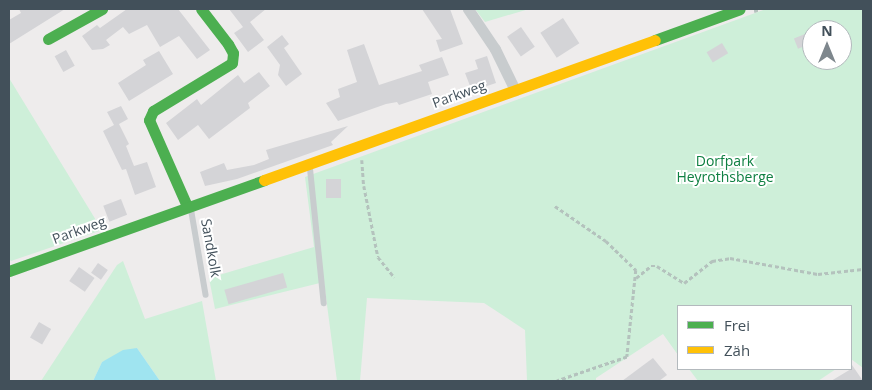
<!DOCTYPE html>
<html>
<head>
<meta charset="utf-8">
<style>
	body { margin:0 }
	#map { position:relative; width:872px; height:390px; overflow:hidden; background:#eeecec; font-family:"Open Sans",sans-serif }
	div>[style] { position:absolute }
	.green>* { inset:0; background:#ceefd9 }
	.water>* { inset:0; background:#9fe4f0 }
	.building>* { inset:0; background:#d4d4d7; transform-origin:0 0 }
	.path>* { height:2.5px; margin-top:-1.25px; transform-origin:0; background:repeating-linear-gradient(90deg,#b4c2bd 0 4px,transparent 0 6.5px) }
	.lane>* { height:5.5px; margin:-2.75px; padding:0 2.75px; transform-origin:2.75px; border-radius:2.75px; background:#c8ccce }
	.street>* { height:11px; margin:-5.5px; padding:0 5.5px; transform-origin:5.5px; border-radius:5.5px; background:#c8ccce }
	.fast>* { height:11px; margin:-5.5px; padding:0 5.5px; transform-origin:5.5px; border-radius:5.5px; background:#4caf50 }
	.slow>* { height:11px; margin:-5.5px; padding:0 5.5px; transform-origin:5.5px; border-radius:5.5px; background:#ffc107 }
	span { translate:-50% -50%; white-space:nowrap; text-align:center; line-height:1.15; -webkit-text-stroke:4px #fff; paint-order:stroke }
	.street-label { font-size:14px; color:#42505a }
	.park-label { font-size:14px; color:#0f8042 }
	.frame { position:absolute; inset:0; border:10px solid #42505a; pointer-events:none }
	.legend { position:absolute; left:677px; top:305px; width:175px; height:65px; box-sizing:border-box; background:#fff; border:1px solid #b3b9bd; margin:0; padding:6px 9px; list-style:none; font-size:15px; color:#42505a }
	.legend li { display:flex; align-items:center; gap:10px; height:25px }
	.legend b { width:25px; border:1px solid #b3b9bd }
	.north { position:absolute; left:802px; top:20px; width:50px; height:50px; box-sizing:border-box; background:#fff; border:1px solid #b3b9bd; border-radius:50%; rotate:0deg; font-size:14px; font-weight:700; line-height:20px; text-align:center; color:#42505a }
	.north::after { content:''; display:block; margin:auto; width:18px; height:22px; background:#7e878d; clip-path:polygon(50% 0,100% 100%,50% 72%,0 100%) }
</style>
</head>
<body>
<div id="map">
	<div class="green">
		<div style="clip-path:polygon(475px 9px,529px 9px,485px 22px)"></div>
		<div style="clip-path:polygon(evenodd,766px 9px,863px 9px,863px 368px,851px 359px,851px 306px,678px 306px,678px 355px,663px 334px,596px 378px,596px 381px,527px 381px,525px 330px,484px 303px,367px 298px,360px 381px,337px 381px,324px 282px,215px 309px,209px 278px,314px 247px,305px 177px,766px 9px,812px 30px,842px 30px,842px 60px,812px 60px,812px 30px)"></div>
		<div style="clip-path:polygon(9px 78px,102px 230px,11px 261px,9px 259px)"></div>
		<div style="clip-path:polygon(123px 261px,145px 319px,202px 301px,216px 381px,160px 381px,137px 348px,102px 362px,93px 381px,41px 381px,117px 265px)"></div>
		<div style="clip-path:polygon(689px 369px,836px 369px,818px 381px,698px 381px)"></div>
	</div>
	<div class="water">
		<div style="clip-path:polygon(137px 348px,160px 381px,93px 381px,102px 362px,123px 350px)"></div>
	</div>
	<div class="building">
		<div style="clip-path:polygon(19px 9px,65px 9px,9px 44px,9px 20px,21px 13px)"></div>
		<div style="clip-path:polygon(127px 9px,178px 9px,210px 50px,197px 59px,179px 36px,160px 47px,147px 25px,129px 34px,123px 27px,106px 40px,110px 45px,103px 49px,92px 50px,82px 36px,97px 25px,100px 28px)"></div>
		<div style="clip-path:polygon(229px 9px,266px 9px,250px 22px,264px 40px,248px 52px,234px 33px,243px 27px)"></div>
		<div style="clip-path:polygon(422px 9px,450px 9px,463px 44px,440px 52px,436px 40px,442px 39px)"></div>
		<div style="left:563px;top:18px;width:30px;height:27px;rotate:57deg"></div>
		<div style="left:521px;top:27px;width:24px;height:17px;rotate:55deg"></div>
		<div style="left:805px;top:34px;width:11px;height:12px;rotate:68deg"></div>
		<div style="clip-path:polygon(282px 35px,289px 44px,284px 48px,302px 74px,286px 86px,278px 75px,280px 65px,267px 47px)"></div>
		<div style="left:722px;top:43px;width:12px;height:18px;rotate:59deg"></div>
		<div style="clip-path:polygon(364px 44px,379px 85px,422px 71px,419px 65px,442px 57px,449px 75px,428px 82px,432px 94px,399px 105px,397px 102px,386px 104px,338px 121px,326px 103px,340px 97px,338px 89px,357px 82px,347px 50px)"></div>
		<div style="left:66px;top:50px;width:18px;height:13px;rotate:61deg"></div>
		<div style="clip-path:polygon(159px 51px,173px 74px,129px 101px,118px 83px,146px 65px,143px 60px)"></div>
		<div style="clip-path:polygon(487px 56px,496px 83px,472px 91px,465px 73px,478px 69px,475px 60px)"></div>
		<div style="clip-path:polygon(259px 72px,270px 86px,248px 103px,250px 108px,209px 139px,198px 125px,178px 140px,166px 123px,197px 99px,201px 105px,238px 75px,244px 83px)"></div>
		<div style="clip-path:polygon(121px 106px,128px 119px,119px 124px,129px 144px,126px 146px,134px 166px,147px 162px,156px 187px,135px 195px,126px 169px,122px 170px,103px 131px,114px 125px,107px 112px)"></div>
		<div style="clip-path:polygon(348px 126px,331px 142px,333px 145px,237px 179px,205px 186px,200px 172px,224px 163px,227px 170px,254px 165px,269px 159px,266px 150px)"></div>
		<div style="left:326px;top:179px;width:15px;height:19px"></div>
		<div style="left:121px;top:199px;width:17px;height:19px;rotate:69deg"></div>
		<div style="left:98px;top:263px;width:12px;height:12px;rotate:35deg"></div>
		<div style="left:79px;top:267px;width:19px;height:17px;rotate:35deg"></div>
		<div style="left:283px;top:273px;width:15px;height:61px;rotate:74deg"></div>
		<div style="left:39px;top:322px;width:14px;height:18px;rotate:30deg"></div>
		<div style="clip-path:polygon(653px 358px,667px 375px,659px 381px,622px 381px)"></div>
		<div style="clip-path:polygon(852px 365px,863px 381px,831px 381px,851px 369px)"></div>
	</div>
	<div class="path">
		<div style="left:754px;top:11px;width:6px;rotate:-18deg"></div>
		<div style="left:362px;top:160px;width:26px;rotate:86deg"></div>
		<div style="left:364px;top:186px;width:72px;rotate:78.8deg"></div>
		<div style="left:378px;top:257px;width:26px;rotate:51deg"></div>
		<div style="left:555px;top:206px;width:62px;rotate:34.5deg"></div>
		<div style="left:606px;top:241px;width:42px;rotate:44deg"></div>
		<div style="left:636px;top:270px;width:87px;rotate:95.9deg"></div>
		<div style="left:627px;top:357px;width:74px;rotate:161.1deg"></div>
		<div style="left:636px;top:278px;width:19px;rotate:-39deg"></div>
		<div style="left:651px;top:266px;width:6px"></div>
		<div style="left:657px;top:266px;width:32px;rotate:32deg"></div>
		<div style="left:684px;top:283px;width:36px;rotate:-38deg"></div>
		<div style="left:712px;top:261px;width:18px;rotate:-9deg"></div>
		<div style="left:730px;top:258px;width:89px;rotate:10.3deg"></div>
		<div style="left:818px;top:274px;width:45px;rotate:-6.3deg"></div>
	</div>
	<div class="lane">
		<div style="left:310px;top:164px;width:140px;rotate:84.2deg"></div>
		<div style="left:191px;top:207px;width:89px;rotate:80.3deg"></div>
	</div>
	<div class="street">
		<div style="left:468px;top:9px;width:48px;rotate:56deg"></div>
		<div style="left:495px;top:49px;width:46px;rotate:64deg"></div>
	</div>
	<div class="fast">
		<div style="left:48px;top:39px;width:62px;rotate:-29.1deg"></div>
		<div style="left:655px;top:40px;width:90px;rotate:-20deg"></div>
		<div style="left:187px;top:206px;width:94px;rotate:-113.8deg"></div>
		<div style="left:149px;top:120px;width:10px;rotate:-66deg"></div>
		<div style="left:153px;top:111px;width:92px;rotate:-31.3deg"></div>
		<div style="left:232px;top:63px;width:10px;rotate:-84deg"></div>
		<div style="left:233px;top:53px;width:10px;rotate:-119deg"></div>
		<div style="left:228px;top:44px;width:44px;rotate:-127.6deg"></div>
		<div style="left:9px;top:271px;width:271px;rotate:-19.6deg"></div>
	</div>
	<div class="slow">
		<div style="left:264px;top:180px;width:415px;rotate:-19.7deg"></div>
	</div>
	<div class="street-label">
		<span style="left:459px;top:94px;rotate:-20deg">Parkweg</span>
		<span style="left:79px;top:230px;rotate:-20deg">Parkweg</span>
		<span style="left:211px;top:248px;rotate:80deg">Sandkolk</span>
	</div>
	<div class="park-label">
		<span style="left:725px;top:169px">Dorfpark<br>Heyrothsberge</span>
	</div>
	<div class="frame"></div>
	<ul class="legend">
	<li><b style="height:6px;background:#4caf50"></b>Frei</li>
	<li><b style="height:6px;background:#ffc107"></b>Zäh</li>
	</ul>
	<div class="north">N</div>
</div>
</body>
</html>
